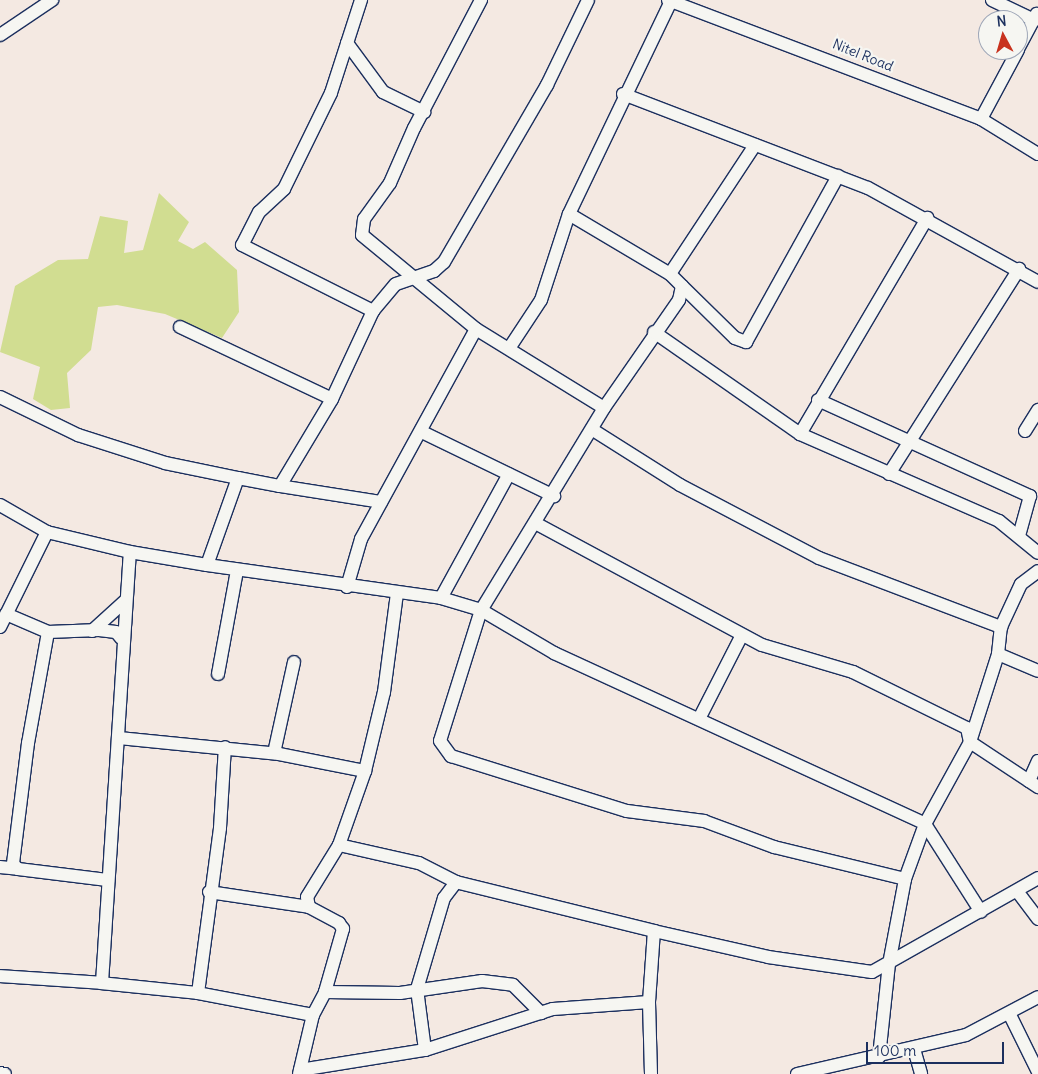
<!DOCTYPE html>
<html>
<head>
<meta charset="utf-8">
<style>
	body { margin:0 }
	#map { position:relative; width:1038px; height:1074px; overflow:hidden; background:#f4e9e2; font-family:Delius,sans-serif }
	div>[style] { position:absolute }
	.green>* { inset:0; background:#d1dd91 }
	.roads { filter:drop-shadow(1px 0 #1b2f5e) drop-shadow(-1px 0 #1b2f5e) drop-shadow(0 1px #1b2f5e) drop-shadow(0 -1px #1b2f5e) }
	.minor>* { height:12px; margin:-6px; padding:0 6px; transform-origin:6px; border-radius:6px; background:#f6f6f2 }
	span { translate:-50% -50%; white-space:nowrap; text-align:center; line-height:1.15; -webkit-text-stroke:4.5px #f6f6f2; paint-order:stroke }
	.street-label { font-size:14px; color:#1b2f5e }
	.north { position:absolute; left:978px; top:10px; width:50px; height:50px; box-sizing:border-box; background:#f6f6f2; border:1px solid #9ea6b7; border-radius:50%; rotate:354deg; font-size:14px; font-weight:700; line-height:20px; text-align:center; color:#1b2f5e }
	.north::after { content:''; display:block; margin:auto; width:18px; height:22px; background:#c8321e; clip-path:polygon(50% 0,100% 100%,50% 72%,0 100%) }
	.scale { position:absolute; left:866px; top:1042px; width:138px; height:22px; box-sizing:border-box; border:2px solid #1b2f5e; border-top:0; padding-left:6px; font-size:15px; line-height:18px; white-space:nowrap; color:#1b2f5e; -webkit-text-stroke:4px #f6f6f2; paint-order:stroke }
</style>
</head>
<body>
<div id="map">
	<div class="green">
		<div style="clip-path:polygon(159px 193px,189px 222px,178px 241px,193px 249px,205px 242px,237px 270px,239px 312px,222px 338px,165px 314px,117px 305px,98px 307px,91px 350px,67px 373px,70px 408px,51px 410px,33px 399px,40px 367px,0 352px,15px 286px,58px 260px,88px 259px,100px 216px,128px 221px,124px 253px,143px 250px)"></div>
	</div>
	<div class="roads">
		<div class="minor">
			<div style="left:361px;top:0;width:98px;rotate:107.9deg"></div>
			<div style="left:331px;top:93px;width:107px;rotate:116.1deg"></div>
			<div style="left:284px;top:189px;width:34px;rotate:137deg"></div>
			<div style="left:259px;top:212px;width:37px;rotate:117deg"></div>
			<div style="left:242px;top:245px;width:147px;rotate:26.7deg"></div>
			<div style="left:481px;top:0;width:144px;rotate:117.6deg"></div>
			<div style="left:414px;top:128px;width:60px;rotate:113.6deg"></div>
			<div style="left:390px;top:183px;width:44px;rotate:125.8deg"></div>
			<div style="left:364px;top:219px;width:16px;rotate:97deg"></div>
			<div style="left:362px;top:235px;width:148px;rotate:39.5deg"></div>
			<div style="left:476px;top:329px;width:150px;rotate:31.7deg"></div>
			<div style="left:668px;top:0;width:335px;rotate:20.8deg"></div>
			<div style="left:981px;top:119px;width:67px;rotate:31.6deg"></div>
			<div style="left:992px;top:0;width:47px;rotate:25.5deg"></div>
			<div style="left:0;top:35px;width:63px;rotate:-33.9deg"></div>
			<div style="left:347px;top:43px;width:61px;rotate:53.7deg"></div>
			<div style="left:383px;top:92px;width:46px;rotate:26deg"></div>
			<div style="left:1018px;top:49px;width:40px;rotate:-62deg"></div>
			<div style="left:623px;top:94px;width:262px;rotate:21deg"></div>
			<div style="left:868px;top:188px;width:194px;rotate:28.9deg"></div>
			<div style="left:981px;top:119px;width:78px;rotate:-61.8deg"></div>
			<div style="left:755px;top:145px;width:154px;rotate:123.4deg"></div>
			<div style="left:670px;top:274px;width:17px;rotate:45deg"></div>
			<div style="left:682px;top:286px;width:14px;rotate:102deg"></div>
			<div style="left:679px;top:300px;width:131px;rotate:124.8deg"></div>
			<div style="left:604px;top:408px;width:237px;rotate:121.3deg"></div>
			<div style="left:481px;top:610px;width:137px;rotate:107.4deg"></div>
			<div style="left:440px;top:741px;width:19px;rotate:54deg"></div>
			<div style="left:451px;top:756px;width:184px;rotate:17.4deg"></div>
			<div style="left:627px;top:811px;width:78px;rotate:7.4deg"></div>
			<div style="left:704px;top:821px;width:75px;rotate:20.4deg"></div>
			<div style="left:774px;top:847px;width:135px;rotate:13.7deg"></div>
			<div style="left:569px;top:214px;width:117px;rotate:30.7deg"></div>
			<div style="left:682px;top:286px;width:74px;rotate:44.5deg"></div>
			<div style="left:735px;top:338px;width:12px;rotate:20deg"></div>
			<div style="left:746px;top:342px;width:190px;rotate:-61deg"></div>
			<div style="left:180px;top:327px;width:168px;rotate:25.3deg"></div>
			<div style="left:654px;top:332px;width:178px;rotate:34.9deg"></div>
			<div style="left:800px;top:434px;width:217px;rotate:23.6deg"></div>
			<div style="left:999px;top:521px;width:50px;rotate:39.4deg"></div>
			<div style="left:510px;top:347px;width:56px;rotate:-56.6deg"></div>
			<div style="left:541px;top:300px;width:90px;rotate:-72deg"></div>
			<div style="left:569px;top:214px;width:236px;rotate:-64.4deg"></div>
			<div style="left:0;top:397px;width:87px;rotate:26deg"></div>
			<div style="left:78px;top:435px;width:91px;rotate:17.8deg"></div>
			<div style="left:165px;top:463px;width:75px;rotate:11.6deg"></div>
			<div style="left:818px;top:400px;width:233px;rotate:24.4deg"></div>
			<div style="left:1030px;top:496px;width:41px;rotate:105.4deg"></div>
			<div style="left:593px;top:430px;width:103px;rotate:32.3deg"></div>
			<div style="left:680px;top:485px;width:157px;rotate:27.7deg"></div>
			<div style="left:819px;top:558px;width:195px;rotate:20.8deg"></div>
			<div style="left:1025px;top:431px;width:25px;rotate:-58deg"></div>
			<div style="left:422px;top:432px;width:147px;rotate:25.9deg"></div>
			<div style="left:800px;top:434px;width:251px;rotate:-59.5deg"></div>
			<div style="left:889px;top:474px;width:243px;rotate:-57.6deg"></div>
			<div style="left:280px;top:486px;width:102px;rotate:9deg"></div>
			<div style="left:0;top:505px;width:54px;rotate:29.9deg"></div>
			<div style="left:47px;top:532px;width:85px;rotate:13.5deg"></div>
			<div style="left:537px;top:524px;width:255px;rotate:28.3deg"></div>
			<div style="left:762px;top:645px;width:95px;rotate:16.5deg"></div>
			<div style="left:853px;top:672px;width:127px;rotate:26.2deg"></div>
			<div style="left:967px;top:728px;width:14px;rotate:78deg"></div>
			<div style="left:970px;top:742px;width:82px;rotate:33.5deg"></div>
			<div style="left:207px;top:565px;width:236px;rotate:8deg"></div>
			<div style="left:441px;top:598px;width:42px;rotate:16.7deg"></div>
			<div style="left:481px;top:610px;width:85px;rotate:30.5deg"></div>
			<div style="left:554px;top:653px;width:409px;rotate:24.7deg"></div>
			<div style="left:925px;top:824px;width:104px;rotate:57.5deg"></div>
			<div style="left:347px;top:587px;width:50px;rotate:-73.7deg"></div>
			<div style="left:361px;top:539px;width:239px;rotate:-61.3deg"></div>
			<div style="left:441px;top:598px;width:141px;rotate:-61.3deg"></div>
			<div style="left:6px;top:614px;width:46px;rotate:23.2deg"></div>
			<div style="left:48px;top:632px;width:113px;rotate:100.2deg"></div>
			<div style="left:28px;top:743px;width:122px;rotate:97.1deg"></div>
			<div style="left:13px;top:864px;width:7px;rotate:45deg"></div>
			<div style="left:18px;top:869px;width:90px;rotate:7deg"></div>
			<div style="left:0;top:627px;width:106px;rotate:-63.7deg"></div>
			<div style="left:92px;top:631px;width:45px;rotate:-42.3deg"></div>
			<div style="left:48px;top:632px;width:51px;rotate:-2.2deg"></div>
			<div style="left:99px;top:630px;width:17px;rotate:7deg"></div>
			<div style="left:116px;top:632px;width:8px;rotate:50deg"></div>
			<div style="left:998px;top:654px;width:43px;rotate:23deg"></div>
			<div style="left:218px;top:674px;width:106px;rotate:-79.6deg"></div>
			<div style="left:700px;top:717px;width:92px;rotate:-62.9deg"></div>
			<div style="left:119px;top:738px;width:161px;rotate:5.7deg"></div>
			<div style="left:279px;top:754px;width:88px;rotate:11.2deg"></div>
			<div style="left:274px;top:753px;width:93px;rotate:-77.6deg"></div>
			<div style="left:1029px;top:781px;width:22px;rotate:-66deg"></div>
			<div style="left:339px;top:845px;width:82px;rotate:12.7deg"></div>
			<div style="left:419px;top:863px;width:42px;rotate:27.2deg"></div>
			<div style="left:456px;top:882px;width:204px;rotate:13.9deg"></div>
			<div style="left:654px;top:931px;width:117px;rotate:12.8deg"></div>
			<div style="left:768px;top:957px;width:105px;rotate:8.2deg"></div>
			<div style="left:872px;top:972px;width:191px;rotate:-29.5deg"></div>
			<div style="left:0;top:867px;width:18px;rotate:6deg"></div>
			<div style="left:1017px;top:891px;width:35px;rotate:53deg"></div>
			<div style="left:209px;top:892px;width:101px;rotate:8.5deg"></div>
			<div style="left:0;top:976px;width:102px;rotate:3.9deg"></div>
			<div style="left:325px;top:992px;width:66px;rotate:-74.1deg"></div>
			<div style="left:343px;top:929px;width:7px;rotate:-124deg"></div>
			<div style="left:339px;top:923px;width:34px;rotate:-152deg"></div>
			<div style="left:309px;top:907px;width:10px;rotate:-101deg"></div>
			<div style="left:307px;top:897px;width:61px;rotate:-58.4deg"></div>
			<div style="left:339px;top:845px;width:78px;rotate:-70.6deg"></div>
			<div style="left:365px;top:771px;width:81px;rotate:-76.5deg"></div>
			<div style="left:384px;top:692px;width:100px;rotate:-82.5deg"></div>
			<div style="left:198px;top:993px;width:166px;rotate:-82.4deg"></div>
			<div style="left:220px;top:828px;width:81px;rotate:-86.5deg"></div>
			<div style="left:313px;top:1015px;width:26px;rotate:-62deg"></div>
			<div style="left:325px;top:992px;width:75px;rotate:0.8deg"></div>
			<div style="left:400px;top:993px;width:83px;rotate:-8.3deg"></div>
			<div style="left:482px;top:981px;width:31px;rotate:7deg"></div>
			<div style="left:513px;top:985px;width:40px;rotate:45deg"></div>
			<div style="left:1010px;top:1015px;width:64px;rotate:63.8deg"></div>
			<div style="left:914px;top:1049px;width:26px;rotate:74deg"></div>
			<div style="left:425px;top:1050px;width:62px;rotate:-97.5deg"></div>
			<div style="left:417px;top:989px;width:95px;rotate:-73.5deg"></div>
			<div style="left:444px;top:898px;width:20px;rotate:-53deg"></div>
			<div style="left:879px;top:1057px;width:94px;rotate:-83.9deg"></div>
			<div style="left:889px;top:964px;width:86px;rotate:-79.3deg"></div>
			<div style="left:905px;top:879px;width:59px;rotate:-70deg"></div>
			<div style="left:925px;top:824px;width:94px;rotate:-61.2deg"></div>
			<div style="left:970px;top:742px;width:92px;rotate:-72.3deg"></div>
			<div style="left:998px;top:654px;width:27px;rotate:-84deg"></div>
			<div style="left:1001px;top:627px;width:47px;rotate:-65.1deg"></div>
			<div style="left:1021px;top:584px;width:21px;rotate:-37deg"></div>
			<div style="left:300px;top:1070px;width:127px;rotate:-9.1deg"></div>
			<div style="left:425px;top:1050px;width:134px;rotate:-17.8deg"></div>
			<div style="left:553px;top:1009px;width:96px;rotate:-4.2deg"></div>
			<div style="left:0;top:1073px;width:5px;rotate:11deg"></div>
			<div style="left:299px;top:1074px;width:61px;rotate:-76.7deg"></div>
			<div style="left:313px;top:1015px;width:117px;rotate:-169.2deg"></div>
			<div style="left:198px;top:993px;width:97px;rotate:-174.1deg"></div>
			<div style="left:102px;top:983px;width:432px;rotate:-86.3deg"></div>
			<div style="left:130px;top:552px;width:78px;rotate:9.6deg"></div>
			<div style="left:207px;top:565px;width:92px;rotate:-70.4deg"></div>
			<div style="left:238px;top:478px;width:43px;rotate:10.8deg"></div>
			<div style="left:280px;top:486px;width:101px;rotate:-59.1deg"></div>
			<div style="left:332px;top:399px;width:97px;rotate:-65deg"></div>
			<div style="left:373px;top:311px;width:35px;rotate:-50deg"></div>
			<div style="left:396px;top:284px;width:40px;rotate:-18.9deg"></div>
			<div style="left:434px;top:271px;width:13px;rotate:-42deg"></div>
			<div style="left:444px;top:262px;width:205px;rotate:-59.8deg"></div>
			<div style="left:547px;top:85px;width:94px;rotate:-64.2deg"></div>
			<div style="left:651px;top:1074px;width:72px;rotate:-91.6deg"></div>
			<div style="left:649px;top:1002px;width:71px;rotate:-86deg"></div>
			<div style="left:797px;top:1074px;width:173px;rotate:-13deg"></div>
			<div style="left:966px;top:1035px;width:81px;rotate:-27.8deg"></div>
		</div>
	</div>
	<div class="street-label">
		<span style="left:863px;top:55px;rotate:22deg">Nitel Road</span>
	</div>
	<div class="north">N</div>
	<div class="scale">100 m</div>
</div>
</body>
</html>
